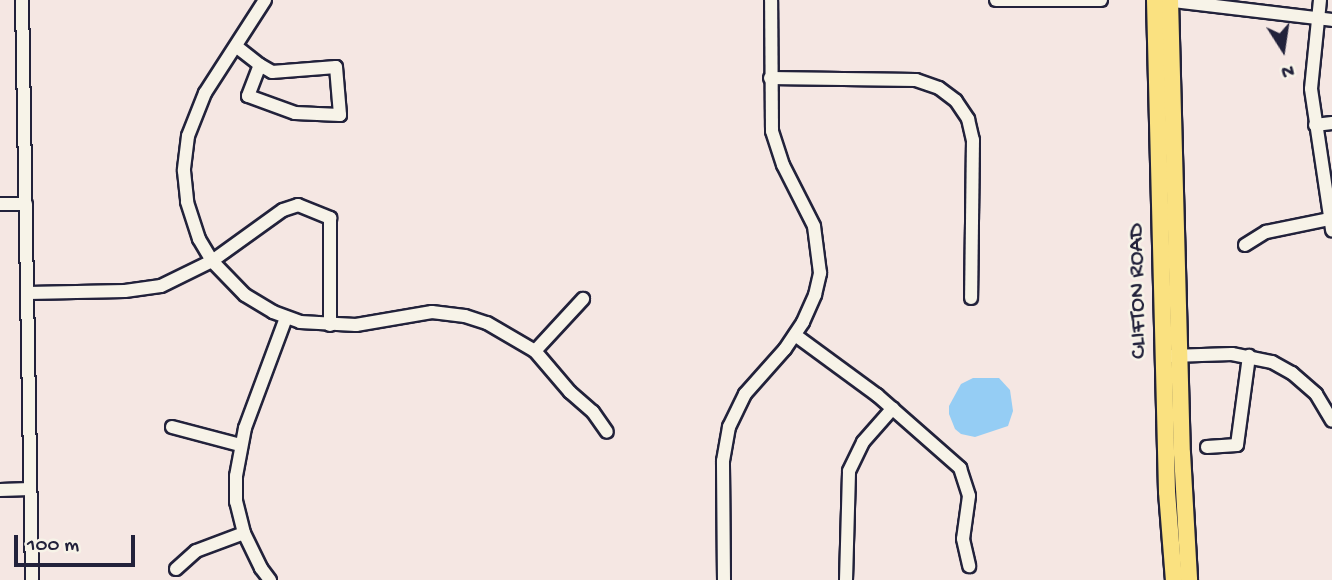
<!DOCTYPE html>
<html>
<head>
<meta charset="utf-8">
<style>
	body { margin:0 }
	#map { position:relative; width:1332px; height:580px; overflow:hidden; background:#f5e7e3; font-family:"Gochi Hand",sans-serif }
	div>[style] { position:absolute }
	.water>* { inset:0; background:#95cdf4 }
	.roads { filter:drop-shadow(2px 0 #22223b) drop-shadow(-2px 0 #22223b) drop-shadow(0 2px #22223b) drop-shadow(0 -2px #22223b) }
	.minor>* { height:12px; margin:-6px; padding:0 6px; transform-origin:6px; border-radius:6px; background:#f7f3e8 }
	.major>* { height:16px; margin:-8px; padding:0 8px; transform-origin:8px; border-radius:8px; background:#fae180 }
	span { translate:-50% -50%; white-space:nowrap; text-align:center; line-height:1.15; -webkit-text-stroke:5px #f7f3e8; paint-order:stroke }
	.street-label { font-size:23px; color:#22223b }
	.north { position:absolute; left:1248px; top:14px; width:70px; height:70px; -webkit-text-stroke:5px #f7f3e8; paint-order:stroke; rotate:168deg; font-size:19px; font-weight:700; line-height:28px; text-align:center; color:#22223b }
	.north::after { content:''; display:block; margin:auto; width:24px; height:32px; background:#22223b; clip-path:polygon(50% 0,100% 100%,50% 72%,0 100%) }
	.scale { position:absolute; left:14px; top:535px; width:121px; height:32px; box-sizing:border-box; border:4px solid #22223b; border-top:0; padding-left:9px; font-size:21px; line-height:24px; white-space:nowrap; color:#22223b; -webkit-text-stroke:5px #f7f3e8; paint-order:stroke }
</style>
</head>
<body>
<div id="map">
	<div class="water">
		<div style="clip-path:polygon(973px 378px,999px 378px,1010px 390px,1013px 411px,1008px 426px,975px 437px,961px 434px,955px 429px,949px 414px,949px 406px,961px 384px)"></div>
	</div>
	<div class="roads">
		<div class="minor">
			<div style="left:22px;top:0;width:580px;rotate:89.01deg"></div>
			<div style="left:265px;top:0;width:111px;rotate:122.8deg"></div>
			<div style="left:205px;top:93px;width:46px;rotate:111.6deg"></div>
			<div style="left:188px;top:136px;width:35px;rotate:97deg"></div>
			<div style="left:184px;top:171px;width:31px;rotate:84deg"></div>
			<div style="left:187px;top:202px;width:39px;rotate:72deg"></div>
			<div style="left:199px;top:239px;width:26px;rotate:59deg"></div>
			<div style="left:212px;top:261px;width:47px;rotate:45.9deg"></div>
			<div style="left:245px;top:295px;width:33px;rotate:31deg"></div>
			<div style="left:273px;top:312px;width:29px;rotate:20deg"></div>
			<div style="left:300px;top:322px;width:56px;rotate:3.1deg"></div>
			<div style="left:356px;top:325px;width:77px;rotate:-9.7deg"></div>
			<div style="left:432px;top:312px;width:33px;rotate:7deg"></div>
			<div style="left:465px;top:316px;width:23px;rotate:18deg"></div>
			<div style="left:487px;top:323px;width:56px;rotate:30.3deg"></div>
			<div style="left:535px;top:351px;width:54px;rotate:49.5deg"></div>
			<div style="left:570px;top:392px;width:30px;rotate:41deg"></div>
			<div style="left:593px;top:412px;width:24px;rotate:55deg"></div>
			<div style="left:996px;top:0;width:105px"></div>
			<div style="left:1165px;top:0;width:168px;rotate:6.8deg"></div>
			<div style="left:1320px;top:0;width:89px;rotate:95.8deg"></div>
			<div style="left:1311px;top:89px;width:143px;rotate:81.5deg"></div>
			<div style="left:237px;top:47px;width:29px;rotate:38deg"></div>
			<div style="left:260px;top:65px;width:14px;rotate:30deg"></div>
			<div style="left:272px;top:72px;width:64px;rotate:-4.5deg"></div>
			<div style="left:336px;top:67px;width:48px;rotate:85.2deg"></div>
			<div style="left:340px;top:115px;width:45px;rotate:-177.5deg"></div>
			<div style="left:295px;top:113px;width:50px;rotate:-160.1deg"></div>
			<div style="left:248px;top:96px;width:33px;rotate:-69deg"></div>
			<div style="left:770px;top:78px;width:146px;rotate:0.8deg"></div>
			<div style="left:916px;top:80px;width:24px;rotate:19deg"></div>
			<div style="left:939px;top:88px;width:21px;rotate:37deg"></div>
			<div style="left:956px;top:101px;width:22px;rotate:56deg"></div>
			<div style="left:968px;top:119px;width:22px;rotate:77deg"></div>
			<div style="left:973px;top:140px;width:158px;rotate:90.7deg"></div>
			<div style="left:1315px;top:125px;width:17px;rotate:-7deg"></div>
			<div style="left:0;top:204px;width:26px"></div>
			<div style="left:1245px;top:245px;width:25px;rotate:-32deg"></div>
			<div style="left:1266px;top:232px;width:64px;rotate:-11.7deg"></div>
			<div style="left:28px;top:293px;width:97px;rotate:-1.2deg"></div>
			<div style="left:125px;top:291px;width:36px;rotate:-8deg"></div>
			<div style="left:161px;top:286px;width:57px;rotate:-26.1deg"></div>
			<div style="left:212px;top:261px;width:87px;rotate:-35.7deg"></div>
			<div style="left:283px;top:210px;width:16px;rotate:-18deg"></div>
			<div style="left:298px;top:205px;width:35px;rotate:22deg"></div>
			<div style="left:330px;top:218px;width:107px;rotate:90deg"></div>
			<div style="left:795px;top:335px;width:102px;rotate:36.2deg"></div>
			<div style="left:877px;top:395px;width:111px;rotate:41.3deg"></div>
			<div style="left:960px;top:468px;width:29px;rotate:72deg"></div>
			<div style="left:969px;top:496px;width:43px;rotate:97.9deg"></div>
			<div style="left:963px;top:539px;width:28px;rotate:77deg"></div>
			<div style="left:535px;top:351px;width:71px;rotate:-47.3deg"></div>
			<div style="left:1171px;top:356px;width:61px;rotate:-1.9deg"></div>
			<div style="left:1232px;top:354px;width:41px;rotate:11.3deg"></div>
			<div style="left:1272px;top:362px;width:23px;rotate:29deg"></div>
			<div style="left:1292px;top:373px;width:32px;rotate:41deg"></div>
			<div style="left:1316px;top:394px;width:31px;rotate:59deg"></div>
			<div style="left:172px;top:427px;width:70px;rotate:14.8deg"></div>
			<div style="left:1207px;top:447px;width:30px;rotate:-4deg"></div>
			<div style="left:1237px;top:445px;width:90px;rotate:-82.3deg"></div>
			<div style="left:0;top:490px;width:30px;rotate:-2deg"></div>
			<div style="left:176px;top:569px;width:27px;rotate:-42deg"></div>
			<div style="left:196px;top:551px;width:51px;rotate:-20.6deg"></div>
			<div style="left:270px;top:580px;width:15px;rotate:-127deg"></div>
			<div style="left:261px;top:568px;width:39px;rotate:-116deg"></div>
			<div style="left:244px;top:533px;width:32px;rotate:-104deg"></div>
			<div style="left:236px;top:502px;width:26px;rotate:-90deg"></div>
			<div style="left:236px;top:476px;width:49px;rotate:-79.4deg"></div>
			<div style="left:245px;top:428px;width:117px;rotate:-69.6deg"></div>
			<div style="left:724px;top:580px;width:119px;rotate:-90.5deg"></div>
			<div style="left:723px;top:461px;width:35px;rotate:-80deg"></div>
			<div style="left:729px;top:427px;width:37px;rotate:-64deg"></div>
			<div style="left:745px;top:394px;width:60px;rotate:-48.4deg"></div>
			<div style="left:785px;top:349px;width:32px;rotate:-56deg"></div>
			<div style="left:803px;top:322px;width:30px;rotate:-66deg"></div>
			<div style="left:815px;top:295px;width:23px;rotate:-77deg"></div>
			<div style="left:820px;top:273px;width:47px;rotate:-97.3deg"></div>
			<div style="left:814px;top:226px;width:68px;rotate:-116.9deg"></div>
			<div style="left:783px;top:165px;width:36px;rotate:-108deg"></div>
			<div style="left:772px;top:131px;width:131px;rotate:-90.4deg"></div>
			<div style="left:846px;top:580px;width:109px;rotate:-88.4deg"></div>
			<div style="left:849px;top:471px;width:32px;rotate:-64deg"></div>
			<div style="left:863px;top:442px;width:45px;rotate:-48.6deg"></div>
		</div>
		<div class="major">
			<div style="left:1155px;top:0;width:492px;rotate:88.6deg"></div>
			<div style="left:1167px;top:492px;width:88px;rotate:85.5deg"></div>
			<div style="left:1170px;top:0;width:453px;rotate:88.5deg"></div>
			<div style="left:1182px;top:453px;width:127px;rotate:86.8deg"></div>
		</div>
	</div>
	<div class="street-label">
		<span style="left:1139px;top:291px;rotate:-91deg">CLIFTON ROAD</span>
	</div>
	<div class="north">N</div>
	<div class="scale">100 m</div>
</div>
</body>
</html>
